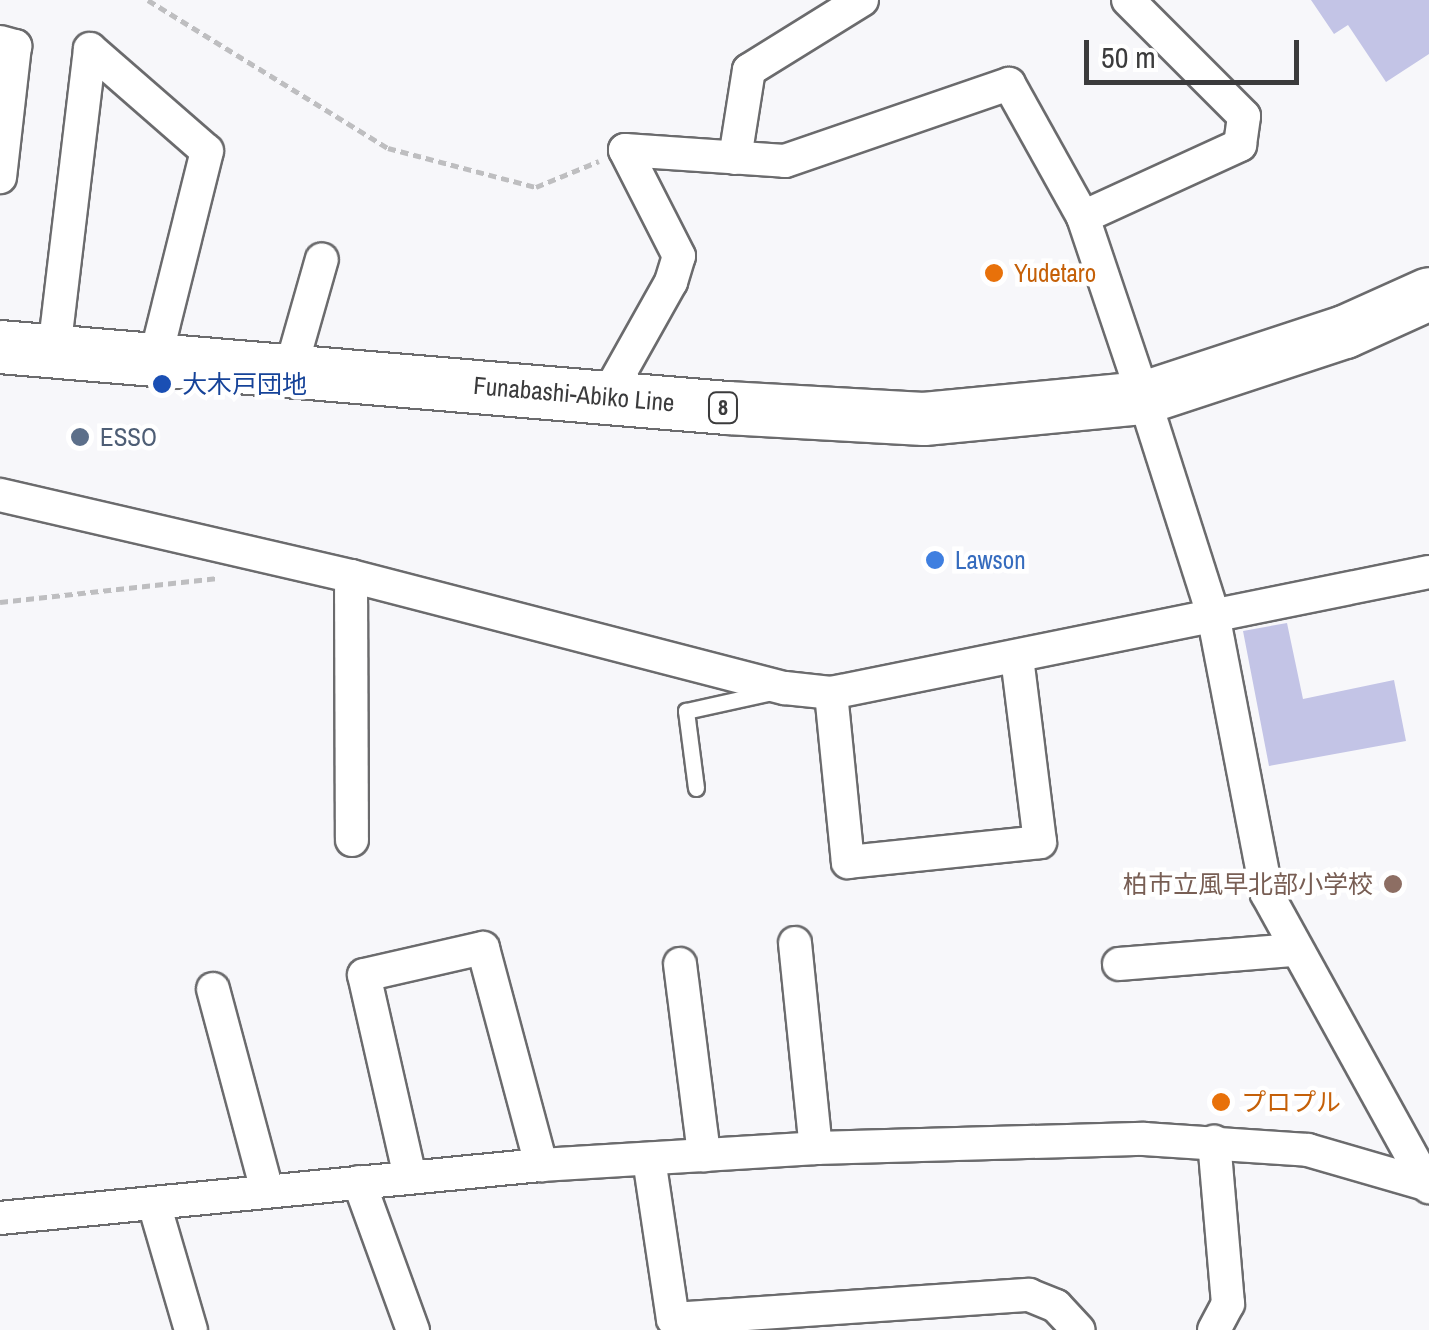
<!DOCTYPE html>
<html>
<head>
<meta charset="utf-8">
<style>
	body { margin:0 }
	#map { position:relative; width:1429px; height:1330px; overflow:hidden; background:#f7f7fa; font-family:"Archivo Narrow","Noto Sans JP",sans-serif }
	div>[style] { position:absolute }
	.building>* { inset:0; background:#c3c4e6 }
	.path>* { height:5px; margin-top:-2.5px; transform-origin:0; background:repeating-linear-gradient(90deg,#bebec0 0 8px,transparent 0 13px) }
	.roads { filter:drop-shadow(2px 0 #6b6b6d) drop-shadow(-2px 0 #6b6b6d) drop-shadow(0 2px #6b6b6d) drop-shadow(0 -2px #6b6b6d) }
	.lane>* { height:15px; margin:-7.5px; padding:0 7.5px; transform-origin:7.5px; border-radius:7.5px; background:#fff }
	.street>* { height:32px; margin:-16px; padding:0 16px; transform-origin:16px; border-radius:16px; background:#fff }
	.primary>* { height:52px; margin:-26px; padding:0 26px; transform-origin:26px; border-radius:26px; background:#fff }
	.dots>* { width:28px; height:28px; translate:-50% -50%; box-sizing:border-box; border:5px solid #fff; border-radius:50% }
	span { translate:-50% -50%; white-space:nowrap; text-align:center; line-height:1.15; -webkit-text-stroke:9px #fff; paint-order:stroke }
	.shield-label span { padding:2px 8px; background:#fff; border:2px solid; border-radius:8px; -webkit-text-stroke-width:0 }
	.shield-label { font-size:22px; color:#3b3b3c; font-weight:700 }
	.food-label { font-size:25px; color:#c56008 }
	.left { translate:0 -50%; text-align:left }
	.transit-label { font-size:25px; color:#164399 }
	.street-label { font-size:25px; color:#3b3b3c }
	.service-label { font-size:25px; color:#4e5e75 }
	.shop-label { font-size:25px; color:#366cbe }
	.education-label { font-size:25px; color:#785e54 }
	.right { translate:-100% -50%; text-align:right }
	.scale { position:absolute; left:1084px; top:40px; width:215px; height:45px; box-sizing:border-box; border:5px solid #3b3b3c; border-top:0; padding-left:12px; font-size:30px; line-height:35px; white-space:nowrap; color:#3b3b3c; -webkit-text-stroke:8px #fff; paint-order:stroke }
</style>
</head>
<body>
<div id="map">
	<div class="building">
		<div style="clip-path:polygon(1311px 0,1429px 0,1429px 54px,1386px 82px,1348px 25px,1334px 34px)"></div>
		<div style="clip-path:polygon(1287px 623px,1303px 699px,1394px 680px,1406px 741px,1269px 766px,1243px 631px)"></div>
	</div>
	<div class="path">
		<div style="left:148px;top:0;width:282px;rotate:31.7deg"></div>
		<div style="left:388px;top:148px;width:153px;rotate:14.8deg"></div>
		<div style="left:536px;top:187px;width:68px;rotate:-22.4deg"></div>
		<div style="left:0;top:602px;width:217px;rotate:-6.3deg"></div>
	</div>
	<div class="roads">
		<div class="lane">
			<div style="left:696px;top:788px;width:78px;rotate:-97.4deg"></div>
			<div style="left:686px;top:711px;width:92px;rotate:-12.5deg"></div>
		</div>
		<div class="street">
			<div style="left:0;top:42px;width:16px;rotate:15deg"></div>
			<div style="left:15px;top:46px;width:132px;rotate:96.5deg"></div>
			<div style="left:735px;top:158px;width:89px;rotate:-81deg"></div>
			<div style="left:749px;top:70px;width:133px;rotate:-31.8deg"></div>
			<div style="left:1083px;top:217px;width:173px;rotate:-24.6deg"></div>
			<div style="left:1240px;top:145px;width:29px;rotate:-82deg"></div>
			<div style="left:1244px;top:116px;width:164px;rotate:-135deg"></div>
			<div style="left:54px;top:351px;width:304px;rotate:-83.2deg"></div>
			<div style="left:90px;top:49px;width:155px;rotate:41.1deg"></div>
			<div style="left:207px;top:151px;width:214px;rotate:104deg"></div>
			<div style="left:290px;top:371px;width:116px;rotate:-74.1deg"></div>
			<div style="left:607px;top:396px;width:131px;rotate:-60.7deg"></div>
			<div style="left:671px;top:282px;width:27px;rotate:-73deg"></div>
			<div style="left:679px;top:256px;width:119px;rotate:-117deg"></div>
			<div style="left:625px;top:150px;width:160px;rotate:3.9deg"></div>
			<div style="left:785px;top:161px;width:237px;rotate:-19deg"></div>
			<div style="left:1009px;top:84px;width:152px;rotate:60.9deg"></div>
			<div style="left:1083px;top:217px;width:191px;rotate:71.4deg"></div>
			<div style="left:1144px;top:398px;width:227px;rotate:72.3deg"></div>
			<div style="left:1213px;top:614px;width:285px;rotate:79.1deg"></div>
			<div style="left:1267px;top:894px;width:335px;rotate:61.1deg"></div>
			<div style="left:0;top:495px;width:360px;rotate:13deg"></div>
			<div style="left:351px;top:576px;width:448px;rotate:14.5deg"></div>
			<div style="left:785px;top:688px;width:46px;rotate:6.2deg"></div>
			<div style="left:831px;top:693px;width:610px;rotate:-11.44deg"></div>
			<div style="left:351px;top:576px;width:264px;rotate:89.8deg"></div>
			<div style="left:831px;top:693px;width:170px;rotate:84.3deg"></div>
			<div style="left:848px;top:862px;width:193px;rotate:-5.9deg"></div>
			<div style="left:1040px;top:842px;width:186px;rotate:-97.1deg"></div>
			<div style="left:795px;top:943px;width:206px;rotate:84.2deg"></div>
			<div style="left:680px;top:964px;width:193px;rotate:82.8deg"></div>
			<div style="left:1119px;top:964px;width:176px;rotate:-4.6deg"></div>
			<div style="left:213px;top:989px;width:208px;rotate:75deg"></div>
			<div style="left:649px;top:1159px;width:162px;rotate:81.5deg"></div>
			<div style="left:673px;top:1319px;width:357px;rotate:-3.9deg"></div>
			<div style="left:1029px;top:1295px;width:29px;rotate:22deg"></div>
			<div style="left:1056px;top:1306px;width:33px;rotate:47deg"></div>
			<div style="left:410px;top:1177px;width:207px;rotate:-102.8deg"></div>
			<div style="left:364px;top:975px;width:122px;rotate:-12.8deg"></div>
			<div style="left:483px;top:948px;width:225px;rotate:75deg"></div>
			<div style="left:359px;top:1182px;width:158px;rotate:70deg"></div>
			<div style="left:155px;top:1207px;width:128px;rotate:73.7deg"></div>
			<div style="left:0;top:1218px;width:544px;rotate:-5.6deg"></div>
			<div style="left:541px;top:1165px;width:276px;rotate:-3.5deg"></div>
			<div style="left:816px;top:1148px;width:328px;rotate:-1.6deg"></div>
			<div style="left:1144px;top:1139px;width:164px;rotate:3.8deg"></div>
			<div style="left:1308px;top:1150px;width:122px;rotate:16.2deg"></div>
			<div style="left:1214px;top:1330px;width:30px;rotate:-62deg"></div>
			<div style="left:1228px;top:1304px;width:163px;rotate:-94.9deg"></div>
		</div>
		<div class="primary">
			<div style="left:0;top:347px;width:730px;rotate:4.8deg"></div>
			<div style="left:727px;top:408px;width:197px;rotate:3.2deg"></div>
			<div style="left:924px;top:419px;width:221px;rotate:-5.5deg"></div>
			<div style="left:1144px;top:398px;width:212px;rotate:-18.2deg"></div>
			<div style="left:1345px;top:332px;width:92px;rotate:-24.3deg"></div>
		</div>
	</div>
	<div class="dots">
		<div style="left:994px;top:273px;background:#e8710a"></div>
		<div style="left:162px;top:384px;background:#1a4fb4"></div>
		<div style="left:80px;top:437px;background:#5c6f8a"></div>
		<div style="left:935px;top:560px;background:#3f7fe0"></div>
		<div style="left:1393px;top:884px;background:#8d6e63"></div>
		<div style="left:1221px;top:1102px;background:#e8710a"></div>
	</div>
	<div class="shield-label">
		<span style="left:723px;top:408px">8</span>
	</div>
	<div class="food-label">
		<span class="left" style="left:1014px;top:273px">Yudetaro</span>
		<span class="left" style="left:1241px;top:1102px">プロプル</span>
	</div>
	<div class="transit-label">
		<span class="left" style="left:182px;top:384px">大木戸団地</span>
	</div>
	<div class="street-label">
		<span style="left:574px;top:394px;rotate:5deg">Funabashi-Abiko Line</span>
	</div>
	<div class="service-label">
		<span class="left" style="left:100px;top:437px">ESSO</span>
	</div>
	<div class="shop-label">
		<span class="left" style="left:955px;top:560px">Lawson</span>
	</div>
	<div class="education-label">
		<span class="right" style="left:1373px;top:884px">柏市立風早北部小学校</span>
	</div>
	<div class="scale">50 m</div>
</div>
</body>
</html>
